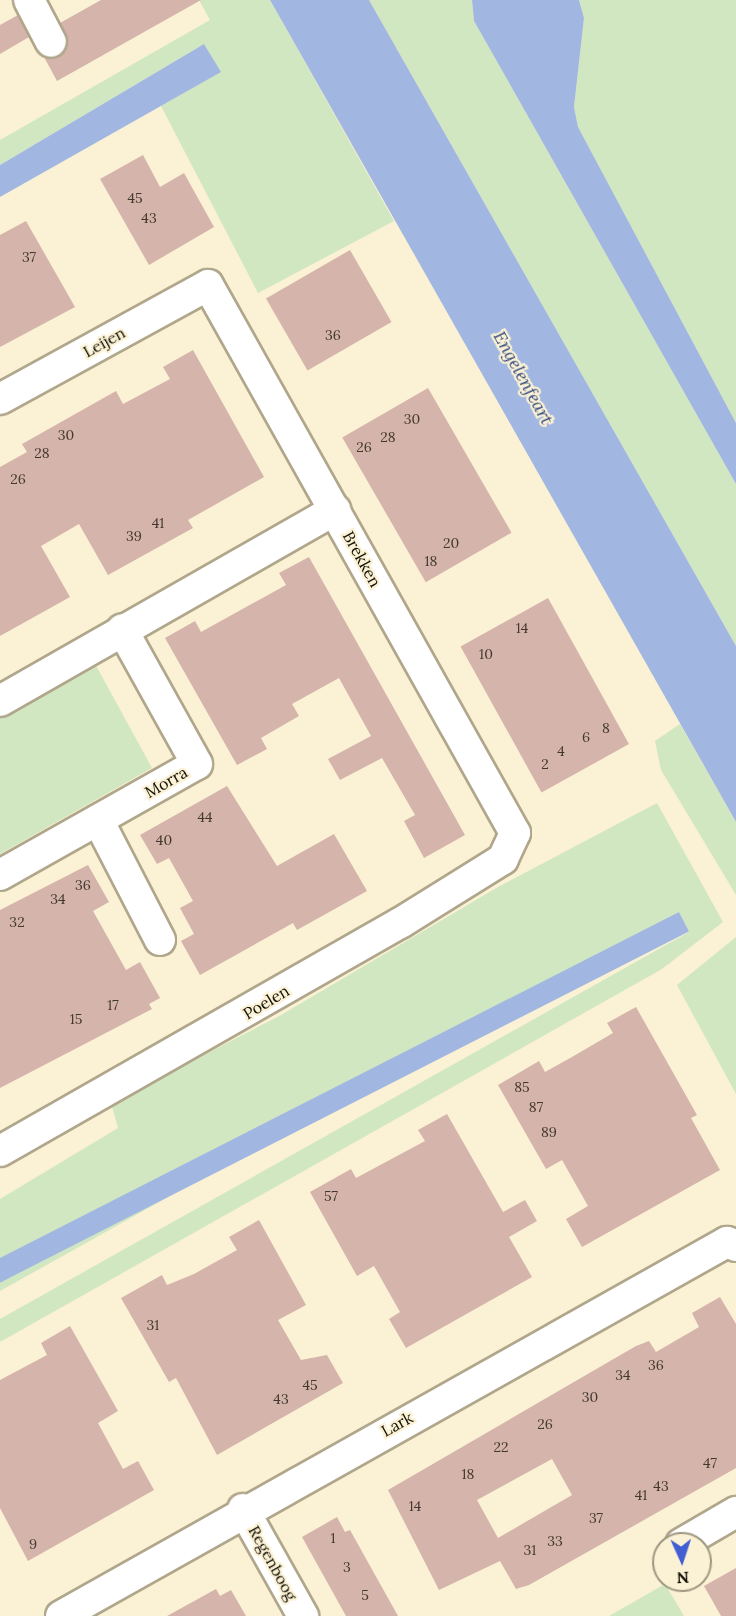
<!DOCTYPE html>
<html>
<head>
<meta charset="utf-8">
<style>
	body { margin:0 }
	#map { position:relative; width:736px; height:1616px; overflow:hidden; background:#fbf1d4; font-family:Lora,serif }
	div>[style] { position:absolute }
	.green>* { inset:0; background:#d1e7c2 }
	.water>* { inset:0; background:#a1b7e2; transform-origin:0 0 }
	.building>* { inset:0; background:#d5b4ab; transform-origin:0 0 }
	.roads { filter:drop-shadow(2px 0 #b0a68b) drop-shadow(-2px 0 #b0a68b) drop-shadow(0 2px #b0a68b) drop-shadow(0 -2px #b0a68b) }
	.minor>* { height:30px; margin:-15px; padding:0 15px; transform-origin:15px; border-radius:15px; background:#fff }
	span { translate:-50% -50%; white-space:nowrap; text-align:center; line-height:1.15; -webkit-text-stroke:4.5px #fbf1d4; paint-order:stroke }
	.number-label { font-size:14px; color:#43382f }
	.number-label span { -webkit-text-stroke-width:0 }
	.street-label { font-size:16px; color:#120f06 }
	.water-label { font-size:18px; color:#304980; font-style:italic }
	.north { position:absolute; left:652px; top:1532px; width:60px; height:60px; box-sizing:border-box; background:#fbf1d4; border:2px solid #9e9782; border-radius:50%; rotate:177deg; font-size:16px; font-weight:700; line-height:24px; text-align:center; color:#120f06 }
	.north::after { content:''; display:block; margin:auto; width:21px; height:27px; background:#415fd2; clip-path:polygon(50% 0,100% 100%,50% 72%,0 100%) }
</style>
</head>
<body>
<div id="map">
	<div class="green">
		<div style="clip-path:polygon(199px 0,270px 0,394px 221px,258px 293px,161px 106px,220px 72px,204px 44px,0 165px,0 140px,210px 20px)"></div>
		<div style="clip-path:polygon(369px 0,472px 0,474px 21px,736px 484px,736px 646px)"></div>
		<div style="clip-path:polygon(579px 0,736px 0,736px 423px,578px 127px,574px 107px,584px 18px)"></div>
		<div style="clip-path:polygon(93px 660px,152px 768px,0 854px,0 712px)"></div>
		<div style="clip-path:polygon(680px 724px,736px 822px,736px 895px,661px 770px,655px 741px)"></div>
		<div style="clip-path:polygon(657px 803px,723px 922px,662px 969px,0 1342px,0 1319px,689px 932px,679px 912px,0 1291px,0 1199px,118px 1128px,111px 1103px,281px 1015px,498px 887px)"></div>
		<div style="clip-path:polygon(736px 937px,736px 1094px,677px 985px)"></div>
		<div style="clip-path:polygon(665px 1584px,684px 1616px,609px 1616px)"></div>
	</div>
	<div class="water">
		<div style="clip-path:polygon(270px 0,369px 0,736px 646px,736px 822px)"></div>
		<div style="clip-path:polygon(472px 0,579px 0,584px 18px,574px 107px,578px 127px,736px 423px,736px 484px,474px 21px)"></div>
		<div style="clip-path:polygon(204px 44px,221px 72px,0 197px,0 165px)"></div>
		<div style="left:679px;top:912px;width:22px;height:778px;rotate:63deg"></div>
	</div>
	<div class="building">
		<div style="clip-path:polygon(101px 0,201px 0,57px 81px,44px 57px,58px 57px,66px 51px,60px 23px)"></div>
		<div style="clip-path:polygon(18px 15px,29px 37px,0 54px,0 25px)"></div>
		<div style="clip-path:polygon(143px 155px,160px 187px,184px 173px,214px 227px,149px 265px,100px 179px)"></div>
		<div style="clip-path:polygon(26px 221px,75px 307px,0 347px,0 235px)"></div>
		<div style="left:350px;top:250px;width:83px;height:97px;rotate:60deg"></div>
		<div style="clip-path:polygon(193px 350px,264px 477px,188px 520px,193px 528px,108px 575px,79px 524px,41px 546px,70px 597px,0 636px,0 467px,27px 452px,22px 444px,116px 391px,123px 404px,170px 379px,163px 367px)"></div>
		<div style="left:428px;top:388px;width:167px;height:99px;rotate:60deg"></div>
		<div style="clip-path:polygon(309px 557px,465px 835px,424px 858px,404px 821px,415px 815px,382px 758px,340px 780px,328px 759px,371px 736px,339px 678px,292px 704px,299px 716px,261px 738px,267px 749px,237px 765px,165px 638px,195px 621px,201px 632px,286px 585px,279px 573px)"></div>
		<div style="left:548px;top:598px;width:167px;height:100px;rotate:61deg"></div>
		<div style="clip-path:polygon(227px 786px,277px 866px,334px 834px,367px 891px,297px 930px,293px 923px,200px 975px,181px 941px,194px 934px,180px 908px,193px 901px,169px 858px,157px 864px,140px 835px)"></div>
		<div style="clip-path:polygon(88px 865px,109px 902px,93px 911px,126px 970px,140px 962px,160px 998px,149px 1004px,152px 1009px,0 1088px,0 910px)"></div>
		<div style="clip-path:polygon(636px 1007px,697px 1115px,691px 1118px,720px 1170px,582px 1247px,566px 1219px,588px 1206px,562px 1160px,546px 1169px,498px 1085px,539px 1061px,545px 1072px,572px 1057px,613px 1033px,607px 1023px)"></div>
		<div style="clip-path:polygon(447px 1114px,503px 1212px,525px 1200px,537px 1221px,509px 1237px,532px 1277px,406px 1348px,389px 1319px,400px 1312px,374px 1266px,357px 1276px,310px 1192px,351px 1169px,356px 1178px,425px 1141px,418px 1130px)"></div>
		<div style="clip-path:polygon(259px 1220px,306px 1305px,278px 1320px,301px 1360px,327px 1355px,343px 1383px,217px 1455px,176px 1378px,169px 1382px,121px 1298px,162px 1275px,167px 1285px,194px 1274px,237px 1250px,229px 1237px)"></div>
		<div style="clip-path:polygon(evenodd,720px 1297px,736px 1324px,736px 1468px,529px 1585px,516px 1589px,500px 1561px,439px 1590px,388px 1490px,636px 1346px,649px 1341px,656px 1352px,699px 1327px,692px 1313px,720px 1297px,552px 1459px,572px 1495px,498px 1538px,477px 1500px,552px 1459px)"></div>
		<div style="clip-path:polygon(70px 1326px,118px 1411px,98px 1423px,123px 1469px,138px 1461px,154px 1490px,28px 1561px,0 1508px,0 1380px,47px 1355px,41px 1343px)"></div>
		<div style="clip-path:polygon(337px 1517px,345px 1532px,350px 1530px,398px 1616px,346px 1616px,302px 1537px)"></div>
		<div style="clip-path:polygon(736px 1568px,736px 1616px,721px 1616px,704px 1586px)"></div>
		<div style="clip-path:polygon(216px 1589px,220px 1596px,231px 1590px,246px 1616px,167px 1616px)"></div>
	</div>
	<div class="roads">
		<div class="minor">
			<div style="left:29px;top:0;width:47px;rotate:62.4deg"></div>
			<div style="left:0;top:399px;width:237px;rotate:-28.7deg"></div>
			<div style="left:208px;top:285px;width:628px;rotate:60.74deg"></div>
			<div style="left:515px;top:833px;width:29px;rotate:115deg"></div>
			<div style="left:503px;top:859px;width:121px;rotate:148.1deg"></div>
			<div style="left:400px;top:923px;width:460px;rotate:150.3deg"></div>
			<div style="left:0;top:701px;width:386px;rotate:-29.7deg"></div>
			<div style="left:98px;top:820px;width:135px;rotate:62.7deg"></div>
			<div style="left:0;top:875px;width:226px;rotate:-29.4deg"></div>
			<div style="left:197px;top:764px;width:154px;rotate:-119.1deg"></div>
			<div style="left:243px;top:1509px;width:123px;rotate:60.7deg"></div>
			<div style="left:681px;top:1544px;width:64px;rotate:-30.2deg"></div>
			<div style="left:61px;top:1616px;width:764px;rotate:-29.32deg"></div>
			<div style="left:727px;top:1242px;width:10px;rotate:24deg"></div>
		</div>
	</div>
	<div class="number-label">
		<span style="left:135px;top:198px">45</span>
		<span style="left:149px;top:218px">43</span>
		<span style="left:29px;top:257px">37</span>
		<span style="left:333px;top:335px">36</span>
		<span style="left:412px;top:419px">30</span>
		<span style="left:66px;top:435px">30</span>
		<span style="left:388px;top:437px">28</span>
		<span style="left:364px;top:447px">26</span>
		<span style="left:42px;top:453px">28</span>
		<span style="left:18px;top:479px">26</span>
		<span style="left:158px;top:523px">41</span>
		<span style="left:134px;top:536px">39</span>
		<span style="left:451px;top:543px">20</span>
		<span style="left:431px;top:561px">18</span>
		<span style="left:522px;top:628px">14</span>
		<span style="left:486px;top:654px">10</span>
		<span style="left:606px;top:728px">8</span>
		<span style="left:586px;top:737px">6</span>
		<span style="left:561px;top:751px">4</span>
		<span style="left:545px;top:764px">2</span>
		<span style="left:205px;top:817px">44</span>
		<span style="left:164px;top:840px">40</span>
		<span style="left:83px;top:885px">36</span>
		<span style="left:58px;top:899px">34</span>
		<span style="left:17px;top:922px">32</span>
		<span style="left:113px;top:1005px">17</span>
		<span style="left:76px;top:1019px">15</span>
		<span style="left:522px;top:1087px">85</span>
		<span style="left:536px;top:1107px">87</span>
		<span style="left:549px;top:1132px">89</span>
		<span style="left:331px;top:1196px">57</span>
		<span style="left:153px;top:1325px">31</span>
		<span style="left:656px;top:1365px">36</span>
		<span style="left:623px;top:1375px">34</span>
		<span style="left:310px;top:1385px">45</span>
		<span style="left:590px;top:1397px">30</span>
		<span style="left:281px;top:1399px">43</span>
		<span style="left:545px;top:1424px">26</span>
		<span style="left:501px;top:1447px">22</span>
		<span style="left:710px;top:1463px">47</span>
		<span style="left:468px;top:1474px">18</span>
		<span style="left:661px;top:1486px">43</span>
		<span style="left:641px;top:1495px">41</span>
		<span style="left:415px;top:1506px">14</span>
		<span style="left:596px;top:1518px">37</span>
		<span style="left:333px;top:1538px">1</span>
		<span style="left:555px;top:1541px">33</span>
		<span style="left:33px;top:1544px">9</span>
		<span style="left:530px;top:1550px">31</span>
		<span style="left:347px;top:1567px">3</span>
		<span style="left:365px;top:1595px">5</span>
	</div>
	<div class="street-label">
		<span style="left:104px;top:342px;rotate:-29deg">Leijen</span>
		<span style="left:362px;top:559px;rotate:61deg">Brekken</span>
		<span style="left:166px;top:782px;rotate:-30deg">Morra</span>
		<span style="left:266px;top:1002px;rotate:-31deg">Poelen</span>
		<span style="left:397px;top:1424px;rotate:-29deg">Lark</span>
		<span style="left:273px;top:1563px;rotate:61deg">Regenboog</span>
	</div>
	<div class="water-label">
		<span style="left:523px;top:378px;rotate:61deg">Engelenfeart</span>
	</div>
	<div class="north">N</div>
</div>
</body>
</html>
